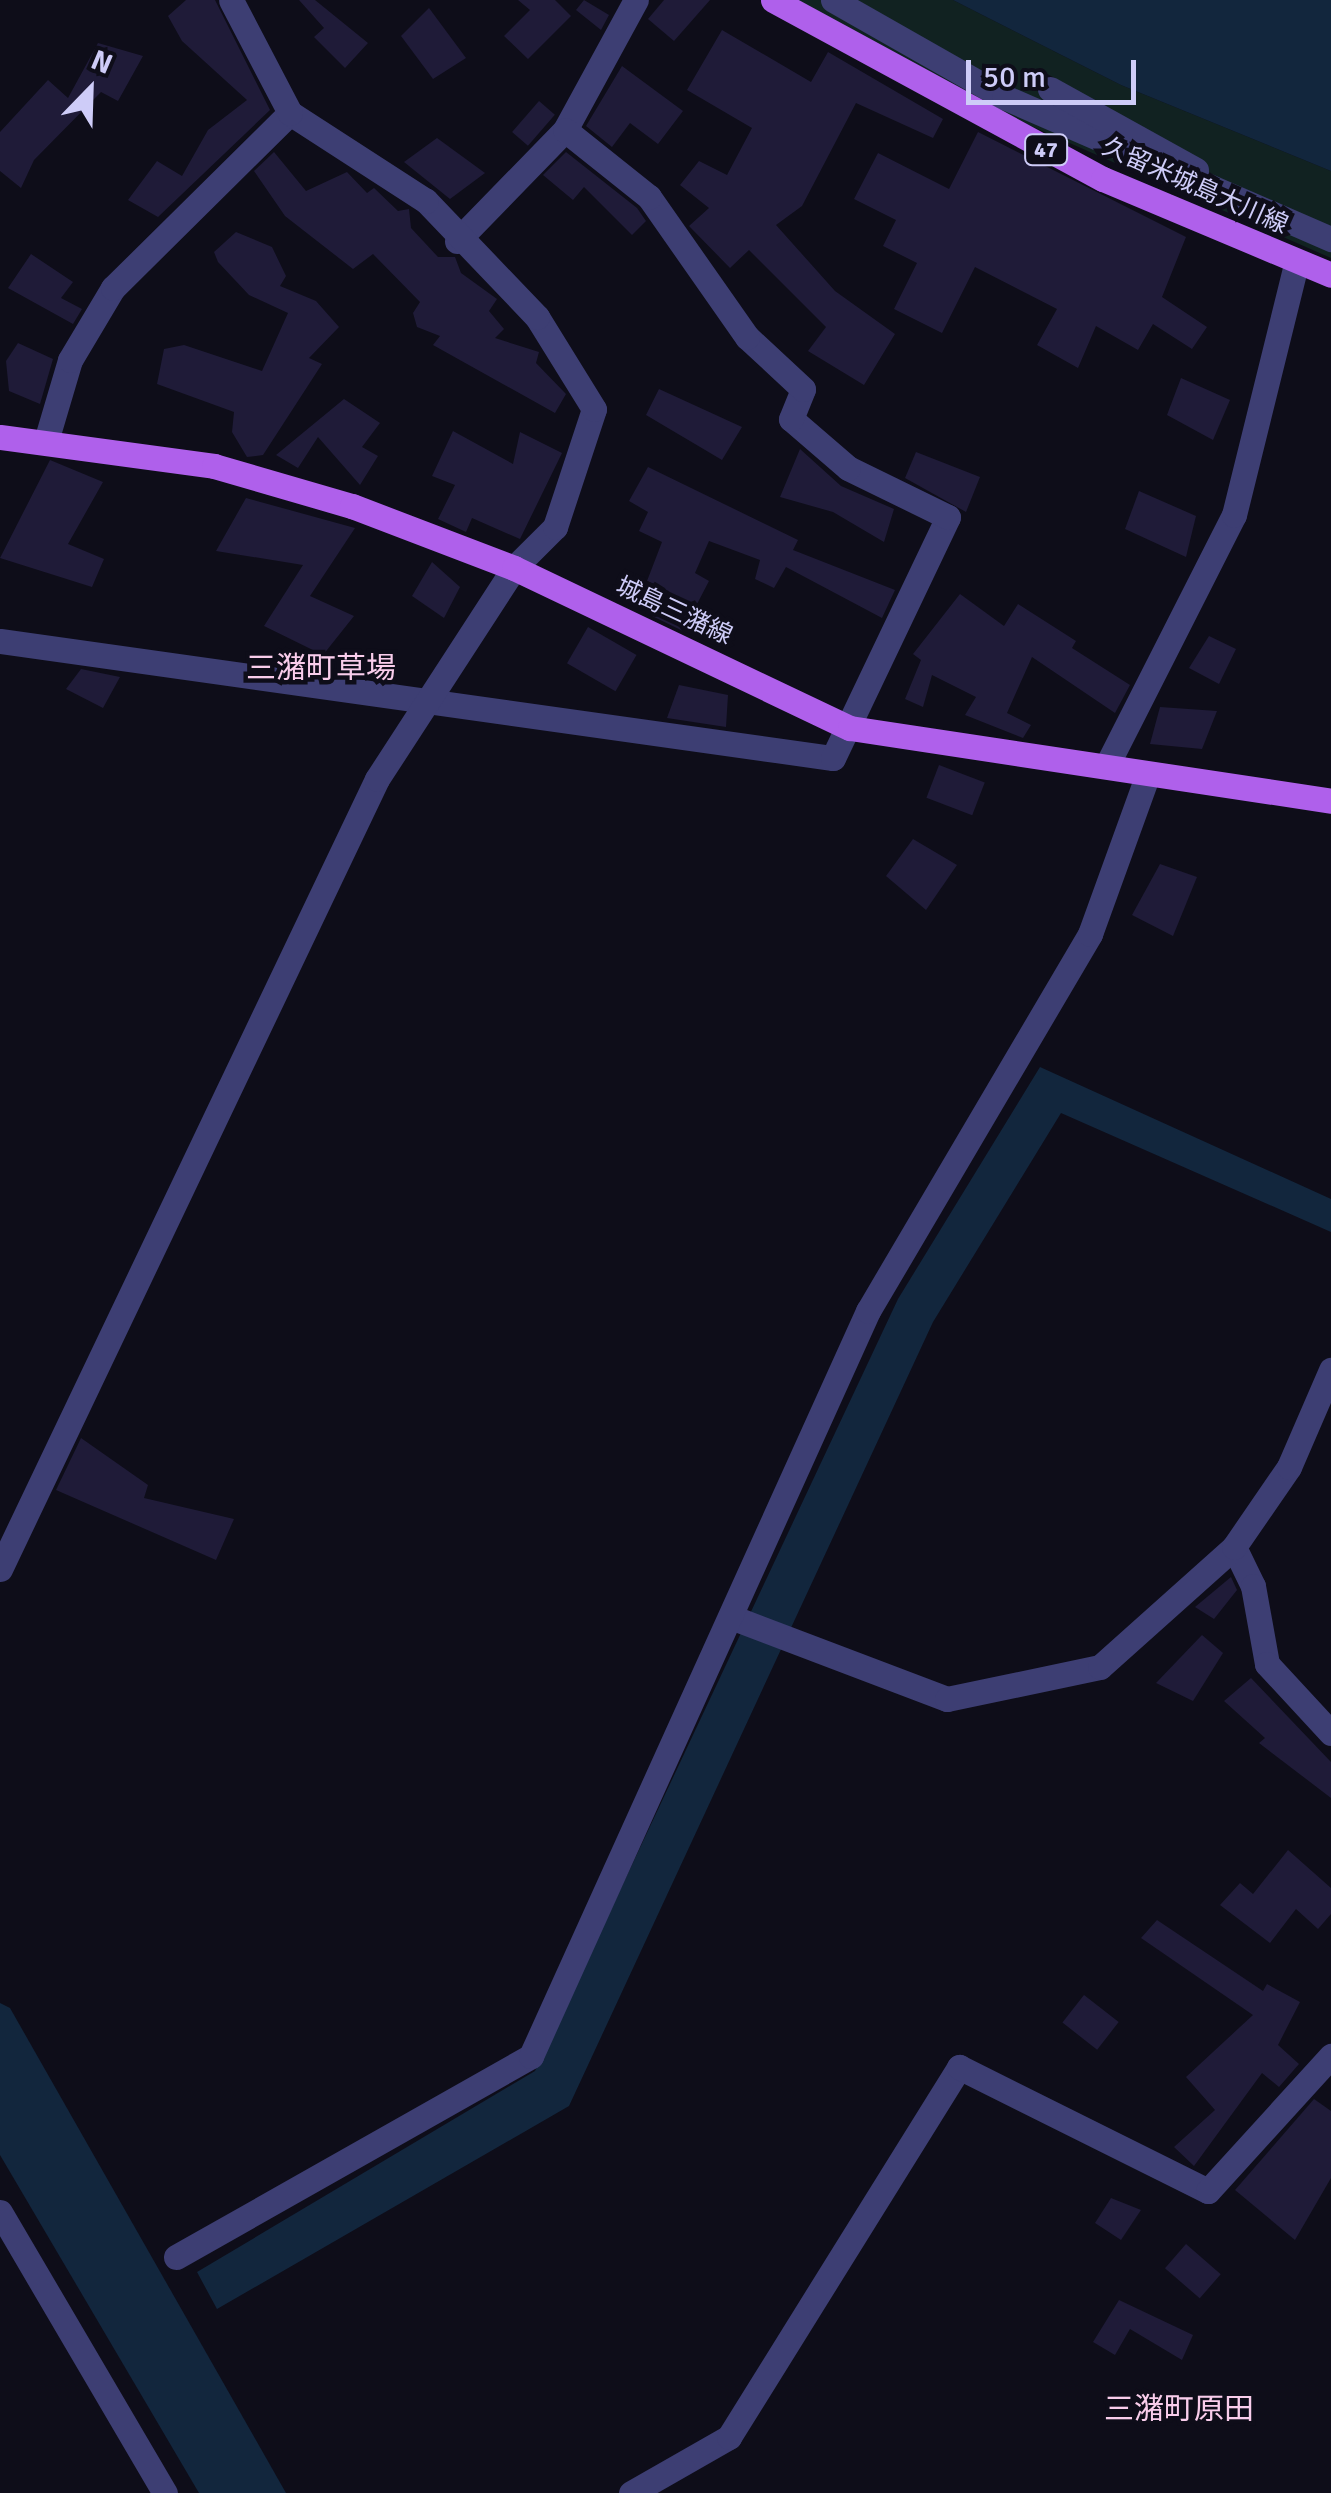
<!DOCTYPE html>
<html>
<head>
<meta charset="utf-8">
<style>
	body { margin:0 }
	#map { position:relative; width:1331px; height:2493px; overflow:hidden; background:#0e0d19; font-family:Signika,"Noto Sans JP",sans-serif }
	div>[style] { position:absolute }
	.green>* { inset:0; background:#112221 }
	.water>* { inset:0; background:#12263d }
	.building>* { inset:0; background:#1f1b38; transform-origin:0 0 }
	.minor>* { height:25px; margin:-12.5px; padding:0 12.5px; transform-origin:12.5px; border-radius:12.5px; background:#3d3e73 }
	.major>* { height:25px; margin:-12.5px; padding:0 12.5px; transform-origin:12.5px; border-radius:12.5px; background:#af60eb }
	span { translate:-50% -50%; white-space:nowrap; text-align:center; line-height:1.15; -webkit-text-stroke:9px #0e0d19; paint-order:stroke }
	.shield-label span { padding:2px 8px; background:#0e0d19; border:2px solid; border-radius:8px; -webkit-text-stroke-width:0 }
	.shield-label { font-size:22px; color:#ceccf8; font-weight:700 }
	.street-label { font-size:25px; color:#ceccf8 }
	.quarter-label { font-size:30px; color:#f9cdeb }
	.north { position:absolute; left:40px; top:40px; width:100px; height:100px; -webkit-text-stroke:8px #0e0d19; paint-order:stroke; rotate:23deg; font-size:28px; font-weight:700; line-height:40px; text-align:center; color:#ceccf8 }
	.north::after { content:''; display:block; margin:auto; width:35px; height:45px; background:#ceccf8; clip-path:polygon(50% 0,100% 100%,50% 72%,0 100%) }
	.scale { position:absolute; left:966px; top:60px; width:170px; height:45px; box-sizing:border-box; border:5px solid #ceccf8; border-top:0; padding-left:12px; font-size:30px; line-height:35px; white-space:nowrap; color:#ceccf8; -webkit-text-stroke:8px #0e0d19; paint-order:stroke }
</style>
</head>
<body>
<div id="map">
	<div class="green">
		<div style="clip-path:polygon(evenodd,796px 0,953px 0,1121px 85px,1331px 171px,1331px 258px,990px 108px,796px 0,1042px 71px,1140px 126px,1125px 141px,1022px 82px,1042px 71px)"></div>
	</div>
	<div class="water">
		<div style="clip-path:polygon(953px 0,1331px 0,1331px 171px,1121px 85px)"></div>
		<div style="clip-path:polygon(1040px 1067px,1331px 1199px,1331px 1232px,1061px 1113px,933px 1322px,569px 2106px,217px 2309px,197px 2272px,535px 2071px,898px 1299px)"></div>
		<div style="clip-path:polygon(0 2003px,10px 2008px,286px 2493px,199px 2493px,0 2155px)"></div>
	</div>
	<div class="building">
		<div style="clip-path:polygon(186px 0,215px 0,270px 110px,158px 217px,128px 200px,157px 161px,182px 176px,208px 130px,247px 100px,182px 41px,168px 16px)"></div>
		<div style="clip-path:polygon(299px 0,315px 0,368px 43px,345px 68px,314px 37px,324px 28px)"></div>
		<div style="clip-path:polygon(518px 0,555px 0,571px 16px,528px 59px,504px 36px,530px 10px)"></div>
		<div style="clip-path:polygon(584px 0,609px 15px,601px 30px,576px 10px)"></div>
		<div style="clip-path:polygon(664px 0,710px 0,674px 41px,648px 19px)"></div>
		<div style="clip-path:polygon(429px 8px,466px 58px,433px 79px,401px 36px)"></div>
		<div style="clip-path:polygon(722px 30px,811px 82px,828px 52px,943px 119px,933px 138px,856px 103px,802px 206px,776px 225px,835px 291px,895px 334px,864px 385px,808px 351px,826px 327px,749px 250px,730px 268px,689px 226px,709px 208px,680px 185px,699px 161px,727px 175px,752px 128px,687px 90px)"></div>
		<div style="clip-path:polygon(98px 43px,143px 56px,118px 101px,101px 92px,34px 160px,21px 188px,0 171px,0 132px,48px 80px,68px 98px)"></div>
		<div style="clip-path:polygon(622px 66px,683px 111px,658px 144px,630px 123px,612px 147px,586px 126px)"></div>
		<div style="left:539px;top:101px;width:21px;height:41px;rotate:41deg"></div>
		<div style="clip-path:polygon(978px 132px,1186px 237px,1162px 297px,1207px 327px,1192px 349px,1153px 324px,1138px 350px,1096px 326px,1078px 368px,1037px 345px,1057px 309px,975px 267px,942px 333px,894px 309px,917px 263px,883px 246px,896px 220px,854px 199px,878px 153px,949px 189px)"></div>
		<div style="clip-path:polygon(437px 138px,485px 173px,450px 199px,404px 162px)"></div>
		<div style="clip-path:polygon(274px 152px,306px 191px,347px 172px,367px 193px,374px 188px,398px 211px,409px 209px,411px 228px,438px 257px,455px 257px,461px 273px,497px 299px,489px 311px,504px 329px,495px 338px,539px 352px,536px 363px,566px 394px,555px 413px,433px 345px,440px 336px,417px 327px,413px 313px,420px 302px,373px 254px,353px 269px,285px 216px,254px 171px)"></div>
		<div style="clip-path:polygon(566px 152px,637px 208px,646px 221px,632px 235px,584px 187px,573px 200px,543px 175px)"></div>
		<div style="clip-path:polygon(236px 232px,272px 247px,286px 276px,280px 286px,316px 301px,339px 327px,309px 358px,322px 364px,263px 455px,247px 457px,232px 432px,234px 412px,157px 384px,164px 349px,184px 345px,262px 371px,288px 313px,249px 295px,218px 262px,214px 252px)"></div>
		<div style="clip-path:polygon(31px 254px,73px 282px,61px 298px,82px 309px,73px 324px,8px 288px)"></div>
		<div style="clip-path:polygon(18px 343px,53px 359px,40px 404px,9px 391px,6px 361px)"></div>
		<div style="clip-path:polygon(1181px 378px,1230px 400px,1213px 440px,1167px 415px)"></div>
		<div style="clip-path:polygon(659px 389px,742px 427px,722px 460px,646px 415px)"></div>
		<div style="clip-path:polygon(344px 399px,380px 423px,362px 447px,378px 456px,360px 485px,318px 437px,298px 468px,276px 455px)"></div>
		<div style="clip-path:polygon(453px 431px,513px 464px,520px 432px,562px 453px,520px 539px,472px 518px,466px 532px,438px 519px,455px 485px,432px 476px)"></div>
		<div style="clip-path:polygon(800px 449px,841px 486px,894px 509px,884px 542px,833px 512px,780px 497px)"></div>
		<div style="clip-path:polygon(916px 452px,980px 477px,966px 512px,905px 478px)"></div>
		<div style="clip-path:polygon(50px 460px,103px 482px,68px 544px,104px 559px,92px 587px,0 558px)"></div>
		<div style="clip-path:polygon(648px 467px,798px 540px,793px 550px,895px 590px,882px 618px,786px 567px,774px 588px,755px 579px,760px 560px,709px 541px,695px 573px,709px 581px,683px 631px,652px 616px,666px 589px,647px 581px,662px 542px,639px 531px,648px 512px,629px 501px)"></div>
		<div style="clip-path:polygon(1139px 491px,1196px 516px,1186px 557px,1125px 529px)"></div>
		<div style="clip-path:polygon(246px 498px,355px 528px,310px 596px,354px 616px,323px 655px,264px 626px,303px 565px,216px 551px)"></div>
		<div style="clip-path:polygon(432px 562px,460px 587px,444px 618px,412px 596px)"></div>
		<div style="clip-path:polygon(960px 594px,1004px 626px,1018px 604px,1076px 641px,1072px 648px,1130px 685px,1115px 713px,1032px 657px,1007px 713px,1031px 725px,1023px 738px,965px 715px,976px 697px,932px 675px,923px 707px,905px 699px,921px 660px,913px 654px)"></div>
		<div style="left:588px;top:627px;width:56px;height:42px;rotate:30deg"></div>
		<div style="clip-path:polygon(1209px 636px,1236px 649px,1219px 684px,1189px 668px)"></div>
		<div style="clip-path:polygon(81px 669px,120px 677px,103px 708px,66px 689px)"></div>
		<div style="clip-path:polygon(679px 685px,728px 695px,726px 727px,667px 718px)"></div>
		<div style="clip-path:polygon(1160px 707px,1217px 711px,1202px 749px,1150px 744px)"></div>
		<div style="left:939px;top:765px;width:49px;height:35px;rotate:21deg"></div>
		<div style="clip-path:polygon(913px 839px,957px 865px,926px 910px,886px 876px)"></div>
		<div style="clip-path:polygon(1160px 864px,1197px 877px,1173px 936px,1132px 915px)"></div>
		<div style="clip-path:polygon(81px 1438px,148px 1485px,144px 1498px,234px 1519px,216px 1560px,56px 1490px)"></div>
		<div style="clip-path:polygon(1231px 1577px,1237px 1590px,1214px 1619px,1195px 1607px)"></div>
		<div style="clip-path:polygon(1202px 1635px,1223px 1653px,1193px 1701px,1156px 1683px)"></div>
		<div style="clip-path:polygon(1251px 1678px,1331px 1762px,1331px 1798px,1259px 1743px,1265px 1738px,1224px 1701px)"></div>
		<div style="clip-path:polygon(1288px 1850px,1331px 1888px,1331px 1914px,1318px 1929px,1296px 1909px,1270px 1943px,1220px 1905px,1240px 1883px,1253px 1894px)"></div>
		<div style="clip-path:polygon(1157px 1920px,1263px 1991px,1267px 1984px,1300px 2002px,1278px 2045px,1299px 2064px,1279px 2087px,1262px 2073px,1194px 2166px,1174px 2147px,1215px 2110px,1186px 2077px,1253px 2015px,1141px 1938px)"></div>
		<div style="left:1084px;top:1995px;width:44px;height:35px;rotate:38deg"></div>
		<div style="clip-path:polygon(1314px 2099px,1331px 2111px,1331px 2178px,1295px 2240px,1235px 2190px)"></div>
		<div style="clip-path:polygon(1111px 2198px,1141px 2210px,1121px 2240px,1095px 2223px)"></div>
		<div style="left:1186px;top:2244px;width:46px;height:32px;rotate:41deg"></div>
		<div style="clip-path:polygon(1119px 2300px,1193px 2335px,1182px 2360px,1130px 2329px,1115px 2355px,1093px 2342px)"></div>
	</div>
	<div class="minor">
		<div style="left:833px;top:0;width:197px;rotate:29.6deg"></div>
		<div style="left:1004px;top:97px;width:357px;rotate:23.5deg"></div>
		<div style="left:1050px;top:89px;width:167px;rotate:29deg"></div>
		<div style="left:457px;top:241px;width:155px;rotate:-45.8deg"></div>
		<div style="left:565px;top:130px;width:148px;rotate:-61.4deg"></div>
		<div style="left:46px;top:441px;width:84px;rotate:-73.5deg"></div>
		<div style="left:70px;top:360px;width:84px;rotate:-59.2deg"></div>
		<div style="left:113px;top:288px;width:249px;rotate:-44.7deg"></div>
		<div style="left:0;top:641px;width:841px;rotate:8deg"></div>
		<div style="left:833px;top:758px;width:267px;rotate:-64.5deg"></div>
		<div style="left:948px;top:517px;width:111px;rotate:-153.9deg"></div>
		<div style="left:848px;top:468px;width:75px;rotate:-139.3deg"></div>
		<div style="left:791px;top:419px;width:32px;rotate:-68deg"></div>
		<div style="left:803px;top:389px;width:76px;rotate:-137.1deg"></div>
		<div style="left:747px;top:337px;width:171px;rotate:-125deg"></div>
		<div style="left:649px;top:197px;width:107px;rotate:-141.4deg"></div>
		<div style="left:1107px;top:765px;width:280px;rotate:-63.1deg"></div>
		<div style="left:1234px;top:515px;width:259px;rotate:-76.1deg"></div>
		<div style="left:1234px;top:1547px;width:43px;rotate:64deg"></div>
		<div style="left:1253px;top:1586px;width:79px;rotate:79.8deg"></div>
		<div style="left:1267px;top:1664px;width:94px;rotate:47.2deg"></div>
		<div style="left:0;top:1569px;width:875px;rotate:-64.49deg"></div>
		<div style="left:377px;top:779px;width:252px;rotate:-57deg"></div>
		<div style="left:514px;top:568px;width:58px;rotate:-45deg"></div>
		<div style="left:555px;top:527px;width:124px;rotate:-71.7deg"></div>
		<div style="left:594px;top:409px;width:108px;rotate:-121.8deg"></div>
		<div style="left:537px;top:317px;width:161px;rotate:-133.7deg"></div>
		<div style="left:426px;top:201px;width:162px;rotate:-147.1deg"></div>
		<div style="left:290px;top:113px;width:127px;rotate:-117.6deg"></div>
		<div style="left:731px;top:1617px;width:231px;rotate:20.8deg"></div>
		<div style="left:947px;top:1699px;width:156px;rotate:-11.8deg"></div>
		<div style="left:1100px;top:1667px;width:180px;rotate:-41.8deg"></div>
		<div style="left:1234px;top:1547px;width:97px;rotate:-55.5deg"></div>
		<div style="left:1289px;top:1467px;width:106px;rotate:-66.6deg"></div>
		<div style="left:0;top:2212px;width:326px;rotate:59.6deg"></div>
		<div style="left:176px;top:2257px;width:408px;rotate:-29.5deg"></div>
		<div style="left:531px;top:2056px;width:818px;rotate:-65.66deg"></div>
		<div style="left:868px;top:1311px;width:438px;rotate:-59.5deg"></div>
		<div style="left:1090px;top:934px;width:170px;rotate:-70.1deg"></div>
		<div style="left:631px;top:2493px;width:113px;rotate:-29.7deg"></div>
		<div style="left:729px;top:2437px;width:436px;rotate:-58.1deg"></div>
		<div style="left:959px;top:2067px;width:278px;rotate:26.5deg"></div>
		<div style="left:1208px;top:2191px;width:183px;rotate:-47.7deg"></div>
	</div>
	<div class="major">
		<div style="left:773px;top:0;width:375px;rotate:28.5deg"></div>
		<div style="left:1103px;top:179px;width:247px;rotate:22.8deg"></div>
		<div style="left:0;top:437px;width:216px;rotate:7.7deg"></div>
		<div style="left:214px;top:466px;width:144px;rotate:16.2deg"></div>
		<div style="left:352px;top:506px;width:173px;rotate:20.9deg"></div>
		<div style="left:514px;top:568px;width:372px;rotate:25.5deg"></div>
		<div style="left:850px;top:728px;width:487px;rotate:8.6deg"></div>
	</div>
	<div class="shield-label">
		<span style="left:1046px;top:150px">47</span>
	</div>
	<div class="street-label">
		<span style="left:1195px;top:186px;rotate:24deg">久留米城島大川線</span>
		<span style="left:674px;top:611px;rotate:25deg">城島三潴線</span>
	</div>
	<div class="quarter-label">
		<span style="left:321px;top:669px">三潴町草場</span>
		<span style="left:1179px;top:2410px">三潴町原田</span>
	</div>
	<div class="north">N</div>
	<div class="scale">50 m</div>
</div>
</body>
</html>
